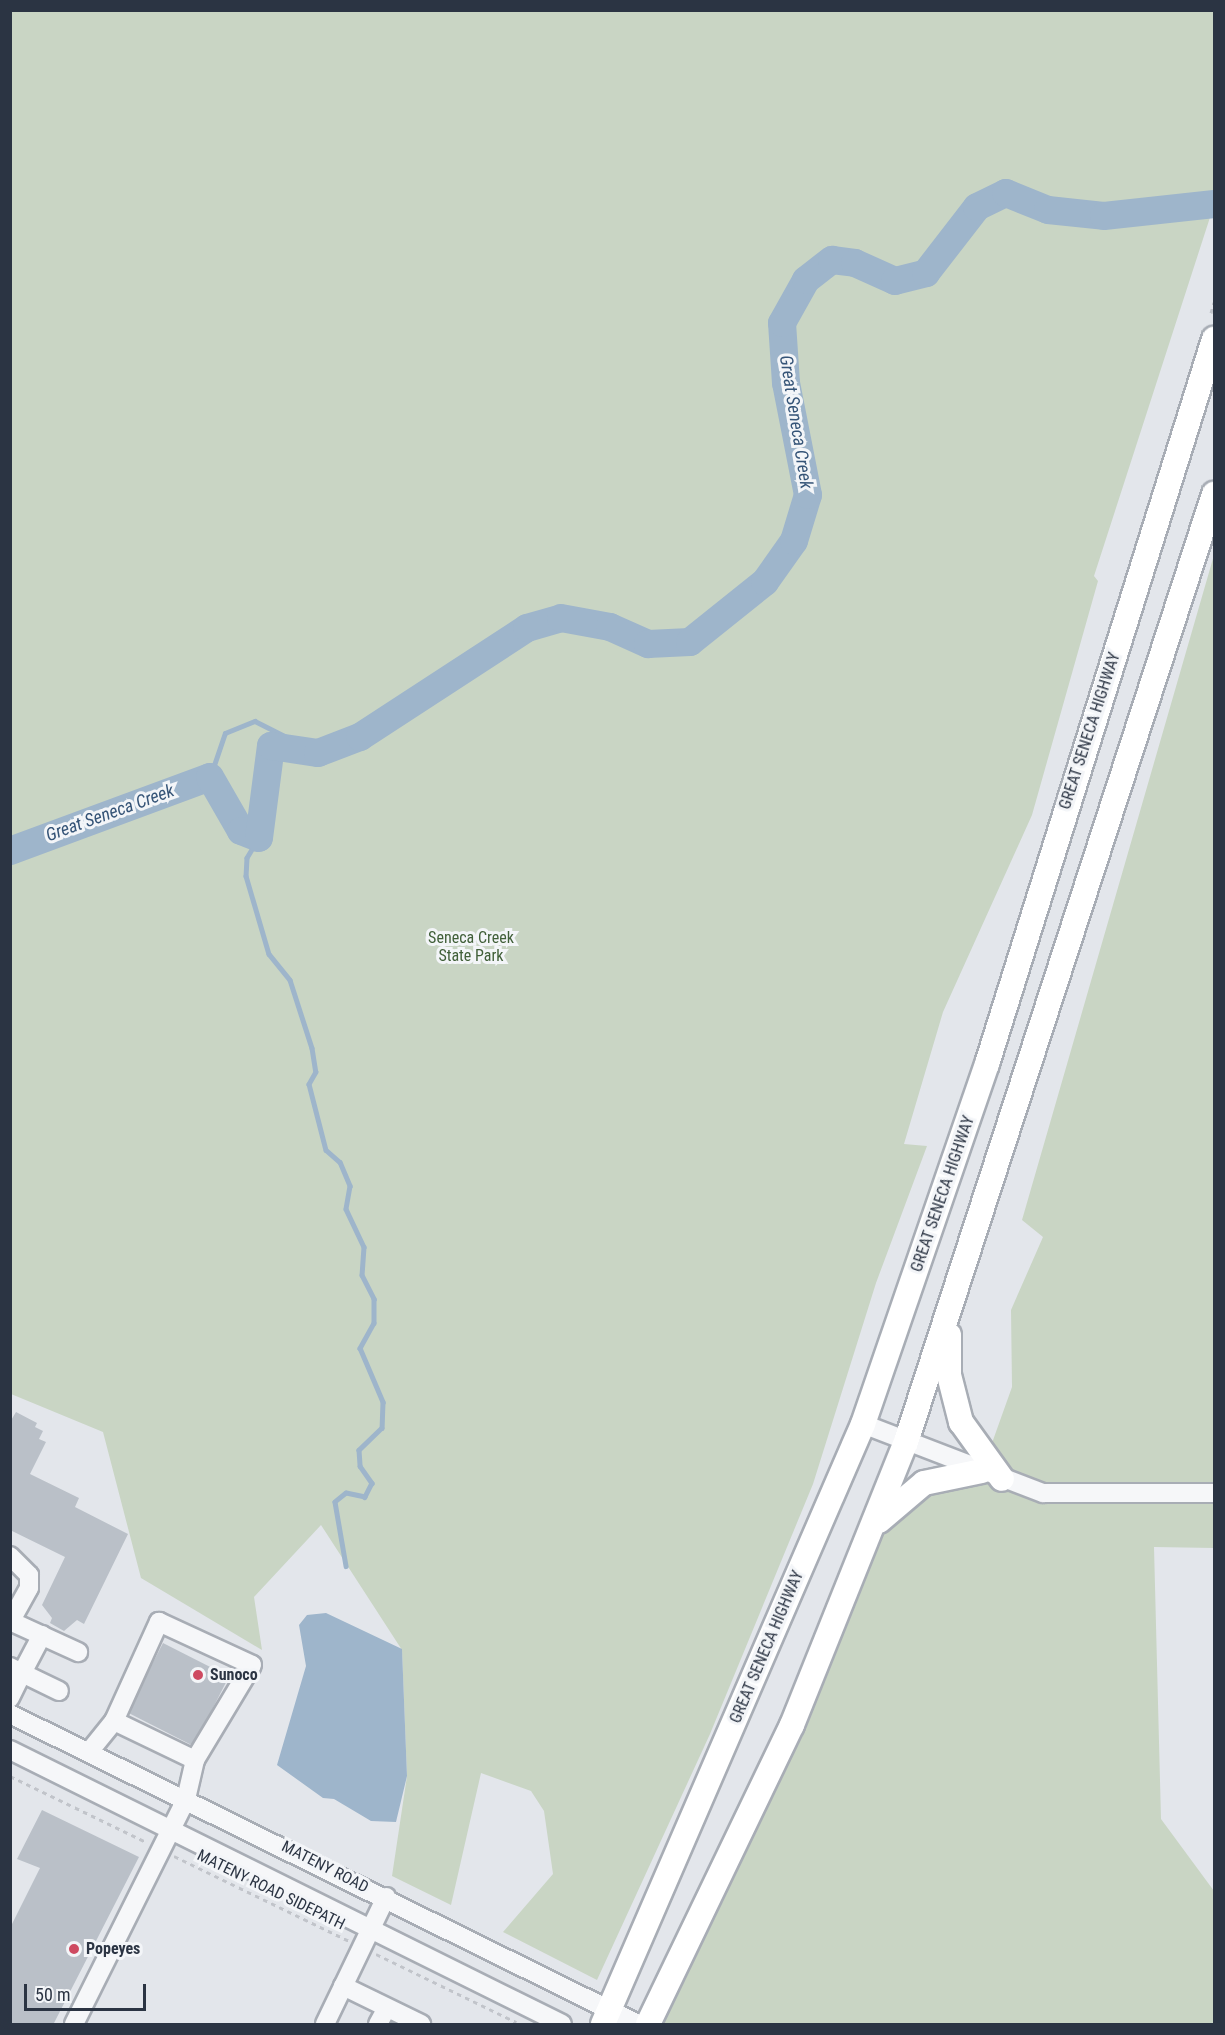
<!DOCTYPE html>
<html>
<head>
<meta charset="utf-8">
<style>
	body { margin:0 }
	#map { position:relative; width:1225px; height:2035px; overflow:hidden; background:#e3e6eb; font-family:"Roboto Condensed",sans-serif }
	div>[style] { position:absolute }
	.green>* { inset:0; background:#c9d5c4 }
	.water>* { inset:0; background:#9eb5cb }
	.stream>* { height:4.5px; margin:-2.25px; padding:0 2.25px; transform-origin:2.25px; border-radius:2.25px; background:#9eb5cb }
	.river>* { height:28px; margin:-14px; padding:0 14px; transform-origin:14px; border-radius:14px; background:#9eb5cb }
	.building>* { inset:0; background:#bac0c8; transform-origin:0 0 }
	.path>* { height:3px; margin-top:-1.5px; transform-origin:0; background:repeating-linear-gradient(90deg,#c1c4ca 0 4.5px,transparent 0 9px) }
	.roads { filter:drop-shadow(2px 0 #a8adb5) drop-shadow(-2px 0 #a8adb5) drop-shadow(0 2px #a8adb5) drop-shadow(0 -2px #a8adb5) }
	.minor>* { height:18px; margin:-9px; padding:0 9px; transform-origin:9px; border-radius:9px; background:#f6f7f9 }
	.major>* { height:24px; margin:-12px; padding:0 12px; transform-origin:12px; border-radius:12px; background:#fff }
	.dots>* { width:16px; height:16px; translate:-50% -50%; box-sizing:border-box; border:3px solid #f3f5f8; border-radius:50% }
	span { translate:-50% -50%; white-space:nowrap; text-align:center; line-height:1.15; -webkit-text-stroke:6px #f3f5f8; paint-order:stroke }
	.street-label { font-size:16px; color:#2b3443 }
	.park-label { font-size:16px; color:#405f38 }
	.poi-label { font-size:16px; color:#2b3443; font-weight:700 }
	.left { translate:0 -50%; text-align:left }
	.water-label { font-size:18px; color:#355477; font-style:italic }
	.frame { position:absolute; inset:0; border:12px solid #2b3443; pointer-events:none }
	.scale { position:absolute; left:24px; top:1984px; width:122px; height:27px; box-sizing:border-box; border:3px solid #2b3443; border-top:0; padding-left:8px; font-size:18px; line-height:21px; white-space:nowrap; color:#2b3443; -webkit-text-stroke:4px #f3f5f8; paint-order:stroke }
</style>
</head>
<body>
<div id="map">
	<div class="green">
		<div style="clip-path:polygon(10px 11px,1214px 11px,1214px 205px,1094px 576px,1098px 581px,1032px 815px,943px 1012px,904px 1144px,927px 1146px,876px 1283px,813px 1484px,710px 1734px,597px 1980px,503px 1932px,553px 1874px,544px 1811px,531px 1791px,481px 1773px,451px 1905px,392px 1876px,407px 1776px,402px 1650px,321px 1525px,254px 1597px,262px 1650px,141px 1578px,103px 1432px,11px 1394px)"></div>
		<div style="clip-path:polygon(1214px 555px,1214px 1548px,1154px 1547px,1161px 1819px,1214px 1891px,1214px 2024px,645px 2024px,872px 1530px,909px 1493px,982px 1471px,1012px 1387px,1011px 1310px,1043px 1237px,1022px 1220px)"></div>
	</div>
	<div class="water">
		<div style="clip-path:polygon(326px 1613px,402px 1649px,407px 1776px,396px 1822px,371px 1821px,334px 1799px,323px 1798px,277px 1765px,306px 1666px,299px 1625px,307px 1615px)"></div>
	</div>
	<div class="stream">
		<div style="left:210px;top:777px;width:46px;rotate:-71.2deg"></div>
		<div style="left:225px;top:733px;width:32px;rotate:-22deg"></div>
		<div style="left:255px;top:721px;width:71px;rotate:26.9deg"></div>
		<div style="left:259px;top:838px;width:23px;rotate:121deg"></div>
		<div style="left:247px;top:858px;width:18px;rotate:93deg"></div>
		<div style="left:246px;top:876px;width:81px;rotate:73.6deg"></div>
		<div style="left:269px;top:954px;width:33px;rotate:51deg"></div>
		<div style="left:290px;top:980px;width:71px;rotate:72.1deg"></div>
		<div style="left:312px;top:1048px;width:24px;rotate:81deg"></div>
		<div style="left:316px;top:1072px;width:14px;rotate:120deg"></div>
		<div style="left:309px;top:1084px;width:68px;rotate:75.6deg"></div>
		<div style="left:326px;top:1150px;width:18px;rotate:41deg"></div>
		<div style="left:340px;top:1162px;width:26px;rotate:67deg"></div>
		<div style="left:350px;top:1186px;width:23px;rotate:100deg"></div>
		<div style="left:346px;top:1209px;width:42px;rotate:64.7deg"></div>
		<div style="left:364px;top:1247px;width:28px;rotate:94deg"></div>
		<div style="left:362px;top:1275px;width:27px;rotate:63deg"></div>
		<div style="left:374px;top:1299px;width:24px;rotate:90deg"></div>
		<div style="left:374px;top:1323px;width:29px;rotate:119deg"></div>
		<div style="left:360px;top:1348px;width:59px;rotate:66.9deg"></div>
		<div style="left:383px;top:1402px;width:26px;rotate:92deg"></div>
		<div style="left:382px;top:1428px;width:32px;rotate:136deg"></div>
		<div style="left:359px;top:1450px;width:16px;rotate:86deg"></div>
		<div style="left:360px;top:1466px;width:21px;rotate:55deg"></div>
		<div style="left:372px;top:1483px;width:16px;rotate:117deg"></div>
		<div style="left:365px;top:1497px;width:19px;rotate:-168deg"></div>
		<div style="left:346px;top:1493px;width:14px;rotate:141deg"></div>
		<div style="left:335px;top:1502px;width:65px;rotate:80.2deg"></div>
	</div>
	<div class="river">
		<div style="left:10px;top:851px;width:213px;rotate:-20.3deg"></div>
		<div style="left:210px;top:777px;width:62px;rotate:60.1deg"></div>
		<div style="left:241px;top:831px;width:19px;rotate:21deg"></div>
		<div style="left:259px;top:838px;width:93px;rotate:-82.6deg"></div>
		<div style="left:271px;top:746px;width:48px;rotate:8.5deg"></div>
		<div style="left:318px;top:753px;width:45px;rotate:-20.9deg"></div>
		<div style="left:360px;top:737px;width:199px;rotate:-33.1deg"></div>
		<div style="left:527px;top:628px;width:35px;rotate:-16deg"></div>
		<div style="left:561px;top:618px;width:50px;rotate:10.4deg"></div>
		<div style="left:610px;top:627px;width:42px;rotate:24.1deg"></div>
		<div style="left:648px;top:644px;width:42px;rotate:-2.7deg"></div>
		<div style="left:690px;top:642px;width:96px;rotate:-38.7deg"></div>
		<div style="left:765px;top:582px;width:50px;rotate:-54.7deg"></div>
		<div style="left:794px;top:541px;width:48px;rotate:-73.1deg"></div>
		<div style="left:808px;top:495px;width:114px;rotate:-101.1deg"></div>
		<div style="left:786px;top:383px;width:60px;rotate:-93.8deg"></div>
		<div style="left:782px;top:323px;width:49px;rotate:-60.8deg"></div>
		<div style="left:806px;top:280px;width:33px;rotate:-38deg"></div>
		<div style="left:832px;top:260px;width:23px;rotate:7deg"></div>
		<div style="left:855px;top:263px;width:44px;rotate:24.2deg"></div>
		<div style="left:895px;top:281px;width:32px;rotate:-14deg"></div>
		<div style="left:926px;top:273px;width:83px;rotate:-52.3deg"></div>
		<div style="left:977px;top:207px;width:32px;rotate:-26deg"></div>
		<div style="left:1006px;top:193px;width:45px;rotate:22deg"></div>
		<div style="left:1048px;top:210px;width:56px;rotate:6.1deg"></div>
		<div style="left:1104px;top:216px;width:111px;rotate:-6.2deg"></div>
	</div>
	<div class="building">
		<div style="clip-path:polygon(16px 1412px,37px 1423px,35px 1427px,43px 1431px,39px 1439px,46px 1442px,30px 1474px,79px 1498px,75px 1507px,128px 1534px,84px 1624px,77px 1620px,64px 1631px,50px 1623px,52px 1618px,42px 1605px,65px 1557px,10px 1530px,10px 1422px)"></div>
		<div style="left:163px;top:1643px;width:74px;height:78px;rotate:27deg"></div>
		<div style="clip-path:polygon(42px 1810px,139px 1857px,53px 2025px,10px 2025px,10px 1928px,40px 1868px,17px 1859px)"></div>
	</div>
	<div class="path">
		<div style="left:1211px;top:313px;width:11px;rotate:-75deg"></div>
		<div style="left:10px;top:1776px;width:151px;rotate:25.9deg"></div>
		<div style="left:174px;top:1856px;width:195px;rotate:25.9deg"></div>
		<div style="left:376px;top:1954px;width:156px;rotate:25.9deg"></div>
	</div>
	<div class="roads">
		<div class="minor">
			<div style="left:863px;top:1424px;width:193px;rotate:21deg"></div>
			<div style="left:1043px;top:1493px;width:171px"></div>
			<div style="left:10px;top:1556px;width:27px;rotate:45deg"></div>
			<div style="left:29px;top:1575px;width:13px;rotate:90deg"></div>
			<div style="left:29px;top:1588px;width:38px;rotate:119deg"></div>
			<div style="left:10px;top:1621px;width:75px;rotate:24.5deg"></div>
			<div style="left:42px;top:1635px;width:43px;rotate:117.8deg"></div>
			<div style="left:22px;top:1673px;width:41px;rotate:25.9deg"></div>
			<div style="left:10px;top:1667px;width:13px;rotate:27deg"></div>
			<div style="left:22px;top:1673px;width:28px;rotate:116deg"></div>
			<div style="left:10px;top:1714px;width:700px;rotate:26.27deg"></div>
			<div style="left:114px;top:1721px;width:109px;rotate:-65.6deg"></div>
			<div style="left:159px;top:1622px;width:102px;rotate:24.8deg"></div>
			<div style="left:252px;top:1665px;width:111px;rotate:121deg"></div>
			<div style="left:10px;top:1750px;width:616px;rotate:26.4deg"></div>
			<div style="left:343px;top:1986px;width:87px;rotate:26deg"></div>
			<div style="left:74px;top:2024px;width:251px;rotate:-63.5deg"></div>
			<div style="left:186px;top:1799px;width:40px;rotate:-77deg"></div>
			<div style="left:195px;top:1760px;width:90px;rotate:-154.3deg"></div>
			<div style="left:114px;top:1721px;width:40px;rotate:129deg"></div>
			<div style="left:325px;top:2024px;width:141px;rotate:-64.3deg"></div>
			<div style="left:378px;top:2024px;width:18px;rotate:-61deg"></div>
		</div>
		<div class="major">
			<div style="left:949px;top:1335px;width:40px;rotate:90deg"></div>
			<div style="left:949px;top:1375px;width:49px;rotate:75.7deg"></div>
			<div style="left:961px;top:1422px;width:70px;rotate:54.3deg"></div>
			<div style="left:879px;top:1521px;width:59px;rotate:-40.2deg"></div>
			<div style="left:924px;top:1483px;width:59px;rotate:-11.7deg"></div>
			<div style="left:603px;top:2024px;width:654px;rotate:-66.57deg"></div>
			<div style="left:863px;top:1424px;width:381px;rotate:-71deg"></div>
			<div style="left:987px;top:1064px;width:760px;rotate:-72.61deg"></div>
			<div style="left:648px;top:2024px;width:332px;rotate:-64.3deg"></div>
			<div style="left:792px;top:1725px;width:305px;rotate:-68.1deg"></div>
			<div style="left:906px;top:1442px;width:997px;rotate:-72deg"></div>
		</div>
	</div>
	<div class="dots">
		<div style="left:198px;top:1675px;background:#ce4a61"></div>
		<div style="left:74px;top:1949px;background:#ce4a61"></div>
	</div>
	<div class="street-label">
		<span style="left:1090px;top:731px;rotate:-72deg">GREAT SENECA HIGHWAY</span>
		<span style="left:943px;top:1194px;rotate:-71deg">GREAT SENECA HIGHWAY</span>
		<span style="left:767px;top:1647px;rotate:-67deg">GREAT SENECA HIGHWAY</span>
		<span style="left:325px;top:1867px;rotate:27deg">MATENY ROAD</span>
		<span style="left:271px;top:1890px;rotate:26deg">MATENY ROAD SIDEPATH</span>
	</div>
	<div class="park-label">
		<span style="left:471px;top:947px">Seneca Creek<br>State Park</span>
	</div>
	<div class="poi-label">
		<span class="left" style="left:210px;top:1675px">Sunoco</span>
		<span class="left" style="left:86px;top:1949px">Popeyes</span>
	</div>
	<div class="water-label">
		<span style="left:796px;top:422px;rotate:81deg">Great Seneca Creek</span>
		<span style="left:110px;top:813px;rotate:-20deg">Great Seneca Creek</span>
	</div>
	<div class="frame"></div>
	<div class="scale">50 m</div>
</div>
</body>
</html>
